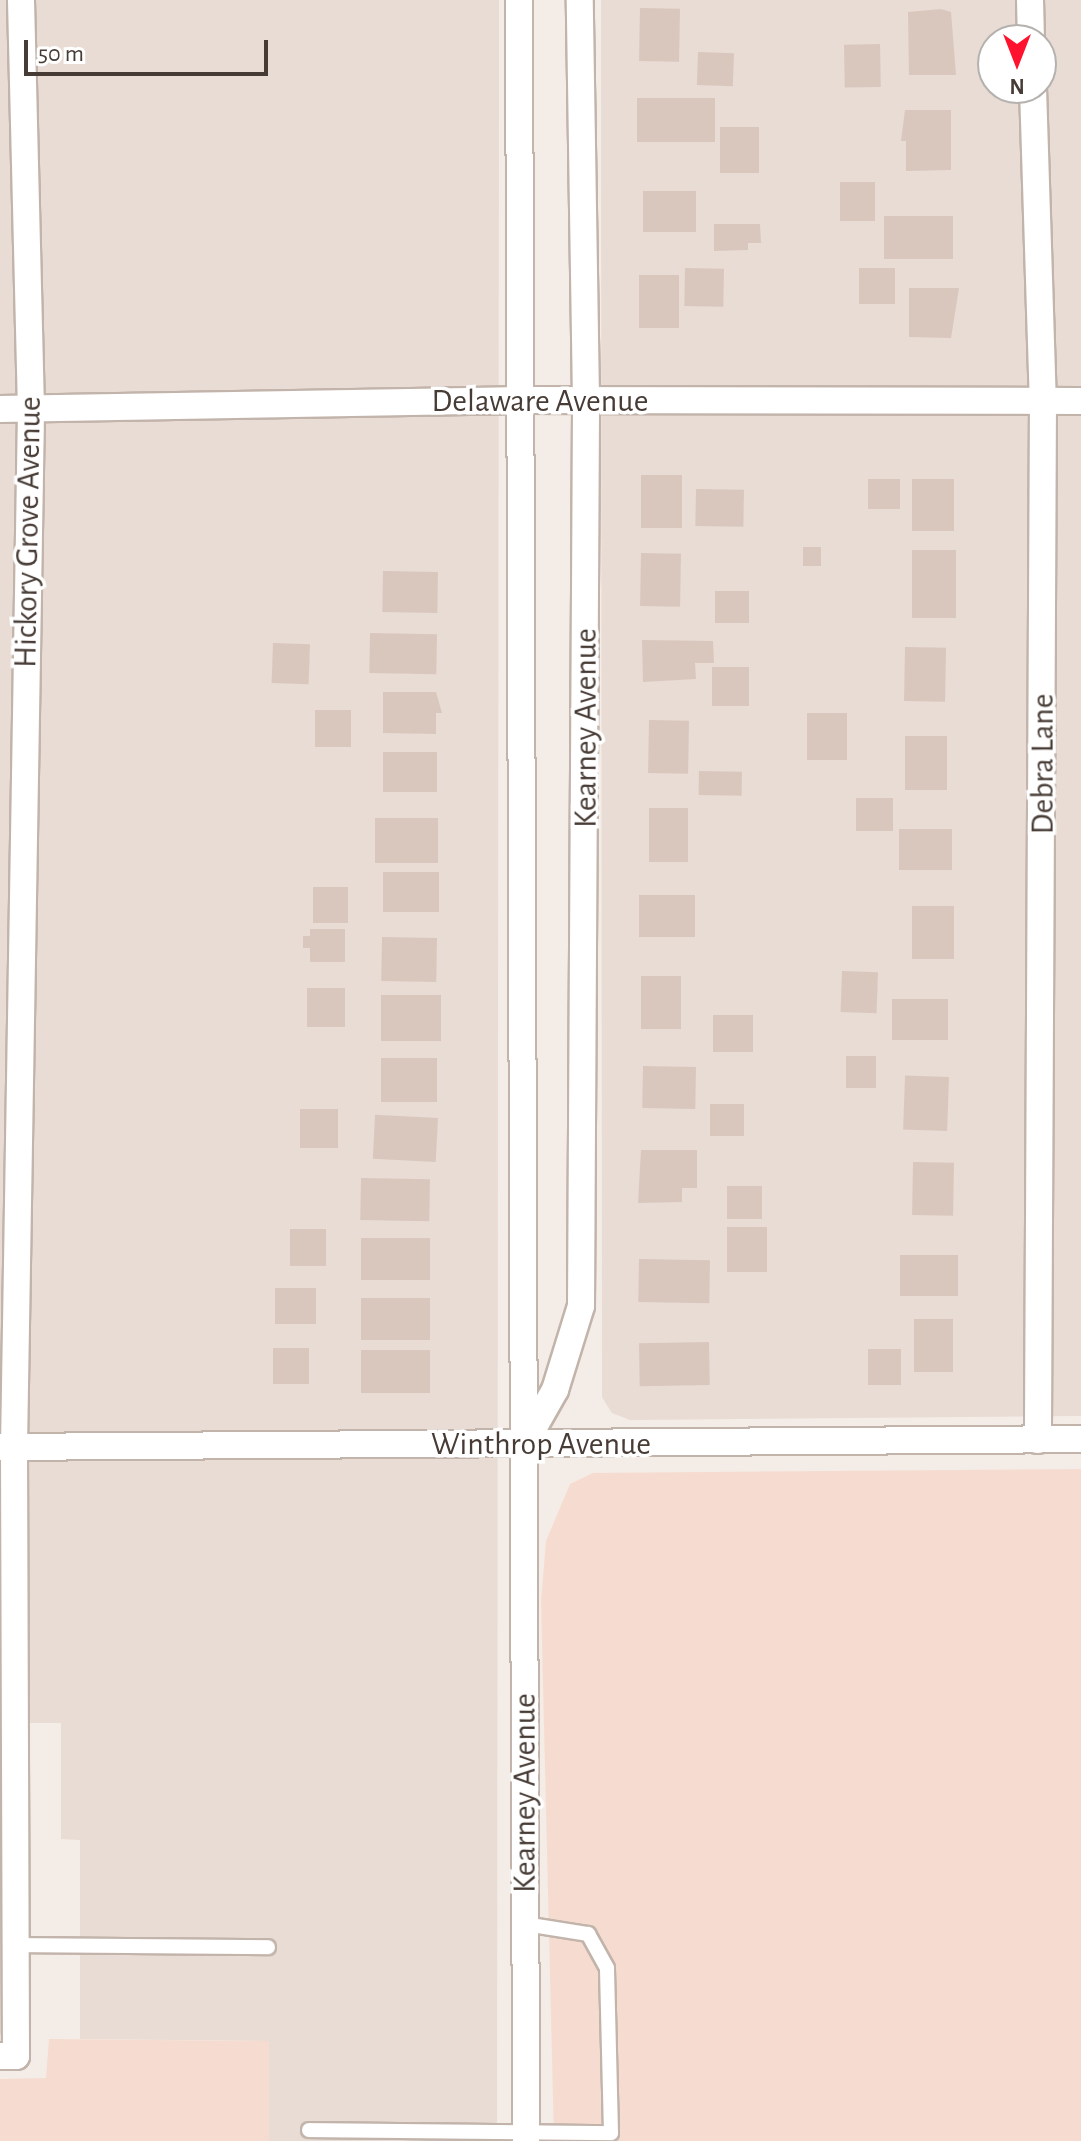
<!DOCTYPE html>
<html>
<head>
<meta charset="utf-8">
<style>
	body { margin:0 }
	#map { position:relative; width:1081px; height:2141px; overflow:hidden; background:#f4ece6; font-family:"Alegreya Sans",sans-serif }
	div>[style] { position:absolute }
	.residential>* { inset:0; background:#e8dcd4 }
	.commercial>* { inset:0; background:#f6dcd0 }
	.building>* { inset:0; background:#d9c7be; transform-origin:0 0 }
	.roads { filter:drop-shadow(2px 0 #c2b4ab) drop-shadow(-2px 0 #c2b4ab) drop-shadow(0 2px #c2b4ab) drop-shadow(0 -2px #c2b4ab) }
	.lane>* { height:14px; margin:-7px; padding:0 7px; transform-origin:7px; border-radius:7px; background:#fff }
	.street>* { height:26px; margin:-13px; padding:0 13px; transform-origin:13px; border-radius:13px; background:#fff }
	span { translate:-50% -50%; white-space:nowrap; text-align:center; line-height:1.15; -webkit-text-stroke:7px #fff; paint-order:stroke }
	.street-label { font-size:32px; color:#473b35 }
	.north { position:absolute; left:977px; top:24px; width:80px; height:80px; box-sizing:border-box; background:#fff; border:2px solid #b5b1ae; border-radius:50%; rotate:180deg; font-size:22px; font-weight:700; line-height:32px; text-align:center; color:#473b35 }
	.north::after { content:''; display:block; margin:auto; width:28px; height:36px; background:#ff122e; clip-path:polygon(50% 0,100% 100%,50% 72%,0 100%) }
	.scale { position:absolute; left:24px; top:40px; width:244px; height:36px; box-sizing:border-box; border:4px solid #473b35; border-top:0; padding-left:10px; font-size:24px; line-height:28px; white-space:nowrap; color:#473b35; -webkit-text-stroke:6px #fff; paint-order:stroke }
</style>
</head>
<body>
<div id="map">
	<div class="residential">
		<div style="clip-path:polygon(0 0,499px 0,497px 2141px,269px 2141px,269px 2041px,80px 2039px,80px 1840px,61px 1839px,61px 1723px,7px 1723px,4px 2029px,0 2035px)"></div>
		<div style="clip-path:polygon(evenodd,601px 0,1081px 0,1081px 1416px,630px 1420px,612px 1413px,602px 1397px,601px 0,993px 40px,1041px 40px,1041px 88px,993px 88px,993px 40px)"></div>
	</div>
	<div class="commercial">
		<div style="clip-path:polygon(1081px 1469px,1081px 2141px,554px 2141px,541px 1601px,546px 1541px,570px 1484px,593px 1473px)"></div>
		<div style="clip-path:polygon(49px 2039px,269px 2041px,269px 2141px,0 2141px,0 2079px,46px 2078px)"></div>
	</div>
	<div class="building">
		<div style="left:640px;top:8px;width:40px;height:53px;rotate:1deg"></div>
		<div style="clip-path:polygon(941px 9px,951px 12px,956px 75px,909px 75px,908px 12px)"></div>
		<div style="left:880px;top:44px;width:43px;height:36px;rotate:89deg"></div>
		<div style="left:698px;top:52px;width:36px;height:33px;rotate:2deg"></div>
		<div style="left:637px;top:98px;width:78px;height:44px"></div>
		<div style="clip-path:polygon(905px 110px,951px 110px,951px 170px,906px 171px,906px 141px,901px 141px)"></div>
		<div style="left:720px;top:127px;width:39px;height:46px"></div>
		<div style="left:840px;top:182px;width:35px;height:39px"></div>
		<div style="left:643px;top:191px;width:53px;height:41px"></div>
		<div style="left:884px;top:216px;width:69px;height:43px"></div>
		<div style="clip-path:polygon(714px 224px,760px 224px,761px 243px,748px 243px,748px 250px,714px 251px)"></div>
		<div style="left:685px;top:268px;width:39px;height:38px;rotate:1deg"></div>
		<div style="left:859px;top:268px;width:36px;height:36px"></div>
		<div style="left:639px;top:275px;width:40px;height:53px"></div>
		<div style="clip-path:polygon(909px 288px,959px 288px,951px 338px,909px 337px)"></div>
		<div style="left:641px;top:475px;width:41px;height:53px"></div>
		<div style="left:868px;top:479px;width:32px;height:30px"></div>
		<div style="left:912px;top:479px;width:42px;height:52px"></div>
		<div style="left:696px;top:489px;width:48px;height:37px;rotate:1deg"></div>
		<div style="left:803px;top:547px;width:18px;height:19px"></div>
		<div style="left:912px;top:550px;width:44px;height:68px"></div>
		<div style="left:641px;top:553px;width:40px;height:53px;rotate:1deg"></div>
		<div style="left:383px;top:571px;width:55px;height:41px;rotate:1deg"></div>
		<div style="left:715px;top:591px;width:34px;height:32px"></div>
		<div style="left:370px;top:633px;width:67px;height:40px;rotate:1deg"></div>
		<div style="clip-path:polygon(642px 640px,713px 641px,714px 663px,695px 663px,696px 679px,643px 682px)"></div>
		<div style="left:273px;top:643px;width:37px;height:40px;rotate:2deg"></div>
		<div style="left:905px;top:647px;width:41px;height:54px;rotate:1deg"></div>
		<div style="left:749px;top:667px;width:39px;height:37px;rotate:90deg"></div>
		<div style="clip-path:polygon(383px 692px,436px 692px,442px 713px,436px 713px,436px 734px,383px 733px)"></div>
		<div style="left:315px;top:710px;width:36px;height:37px"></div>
		<div style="left:847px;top:713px;width:47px;height:40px;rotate:90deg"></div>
		<div style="left:649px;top:720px;width:40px;height:53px;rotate:1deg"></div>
		<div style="left:905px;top:736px;width:42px;height:54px"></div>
		<div style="left:383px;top:752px;width:54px;height:40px"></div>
		<div style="left:699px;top:771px;width:43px;height:24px;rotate:1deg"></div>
		<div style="left:856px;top:798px;width:37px;height:33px"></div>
		<div style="left:649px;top:808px;width:39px;height:54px"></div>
		<div style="left:375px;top:818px;width:63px;height:45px"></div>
		<div style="left:952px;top:829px;width:41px;height:53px;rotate:90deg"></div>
		<div style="left:383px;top:872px;width:56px;height:40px"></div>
		<div style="left:313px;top:887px;width:35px;height:36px"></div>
		<div style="left:639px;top:895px;width:56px;height:42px"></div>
		<div style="left:912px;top:906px;width:42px;height:53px"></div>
		<div style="clip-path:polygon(310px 929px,345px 929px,345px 962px,310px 962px,310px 948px,303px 948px,303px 936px,310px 936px)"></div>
		<div style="left:382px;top:937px;width:55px;height:44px;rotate:1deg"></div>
		<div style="left:842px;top:971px;width:36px;height:41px;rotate:2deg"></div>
		<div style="left:641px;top:976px;width:40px;height:53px"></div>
		<div style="left:307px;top:988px;width:38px;height:39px"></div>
		<div style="left:381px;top:995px;width:60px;height:46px"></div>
		<div style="left:948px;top:999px;width:41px;height:56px;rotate:90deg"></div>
		<div style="left:713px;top:1015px;width:40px;height:37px"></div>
		<div style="left:846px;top:1056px;width:30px;height:32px"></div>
		<div style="left:381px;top:1058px;width:56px;height:44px"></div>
		<div style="left:643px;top:1066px;width:53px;height:42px;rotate:1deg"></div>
		<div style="left:949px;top:1077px;width:54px;height:44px;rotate:92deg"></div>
		<div style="left:710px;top:1104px;width:34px;height:32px"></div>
		<div style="left:300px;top:1109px;width:38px;height:39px"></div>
		<div style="left:438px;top:1118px;width:44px;height:63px;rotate:93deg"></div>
		<div style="clip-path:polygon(641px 1150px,697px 1150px,697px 1188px,682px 1188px,682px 1202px,638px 1203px)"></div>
		<div style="left:913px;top:1162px;width:41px;height:53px;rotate:1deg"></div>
		<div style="left:361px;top:1178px;width:69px;height:42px;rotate:1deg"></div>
		<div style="left:727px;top:1186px;width:35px;height:33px"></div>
		<div style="left:727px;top:1227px;width:40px;height:45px"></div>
		<div style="left:290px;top:1229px;width:36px;height:37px"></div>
		<div style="left:361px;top:1238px;width:69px;height:42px"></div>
		<div style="left:958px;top:1255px;width:41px;height:58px;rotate:90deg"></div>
		<div style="left:639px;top:1259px;width:71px;height:43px;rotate:1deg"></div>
		<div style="left:275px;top:1288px;width:41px;height:36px"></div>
		<div style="left:361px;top:1298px;width:69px;height:42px"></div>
		<div style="left:914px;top:1319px;width:39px;height:53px"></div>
		<div style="left:709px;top:1342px;width:43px;height:70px;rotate:89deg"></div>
		<div style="left:273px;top:1348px;width:36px;height:36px"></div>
		<div style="left:868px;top:1349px;width:33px;height:36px"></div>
		<div style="left:430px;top:1350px;width:43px;height:69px;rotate:90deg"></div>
	</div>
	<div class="roads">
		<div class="lane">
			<div style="left:16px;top:1945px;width:252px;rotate:0.5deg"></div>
			<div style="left:309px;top:2130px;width:302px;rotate:0.6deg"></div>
			<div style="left:611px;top:2133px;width:165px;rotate:-91.4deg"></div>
			<div style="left:607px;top:1968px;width:39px;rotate:-119deg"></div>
			<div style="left:588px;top:1934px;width:64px;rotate:-171deg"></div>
		</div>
		<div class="street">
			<div style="left:519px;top:0;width:2141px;rotate:89.81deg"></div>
			<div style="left:1030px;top:0;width:40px;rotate:88.6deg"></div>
			<div style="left:1033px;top:88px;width:313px;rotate:88.2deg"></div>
			<div style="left:1043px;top:401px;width:1039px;rotate:90.28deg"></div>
			<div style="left:0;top:409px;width:521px;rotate:-0.99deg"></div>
			<div style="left:521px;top:400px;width:560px;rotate:0.1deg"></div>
			<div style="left:526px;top:1441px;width:59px;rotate:-60.4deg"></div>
			<div style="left:555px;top:1390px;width:88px;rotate:-72.8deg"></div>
			<div style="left:581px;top:1306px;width:906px;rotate:-89.68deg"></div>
			<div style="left:586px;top:400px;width:400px;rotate:-90.9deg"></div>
			<div style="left:0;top:1447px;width:1081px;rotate:-0.42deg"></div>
			<div style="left:0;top:2056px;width:16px"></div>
			<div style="left:16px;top:2056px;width:609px;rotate:-90.19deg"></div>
			<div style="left:14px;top:1447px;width:1037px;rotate:-89.06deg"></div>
			<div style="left:31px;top:410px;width:410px;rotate:-91.4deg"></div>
		</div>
	</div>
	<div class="street-label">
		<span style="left:540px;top:401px">Delaware Avenue</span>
		<span style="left:28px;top:532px;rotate:-89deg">Hickory Grove Avenue</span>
		<span style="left:586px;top:728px;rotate:-90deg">Kearney Avenue</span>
		<span style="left:1043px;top:764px;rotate:-90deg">Debra Lane</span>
		<span style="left:541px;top:1444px">Winthrop Avenue</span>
		<span style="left:525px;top:1793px;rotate:-90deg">Kearney Avenue</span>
	</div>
	<div class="north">N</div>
	<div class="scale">50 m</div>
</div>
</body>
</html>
